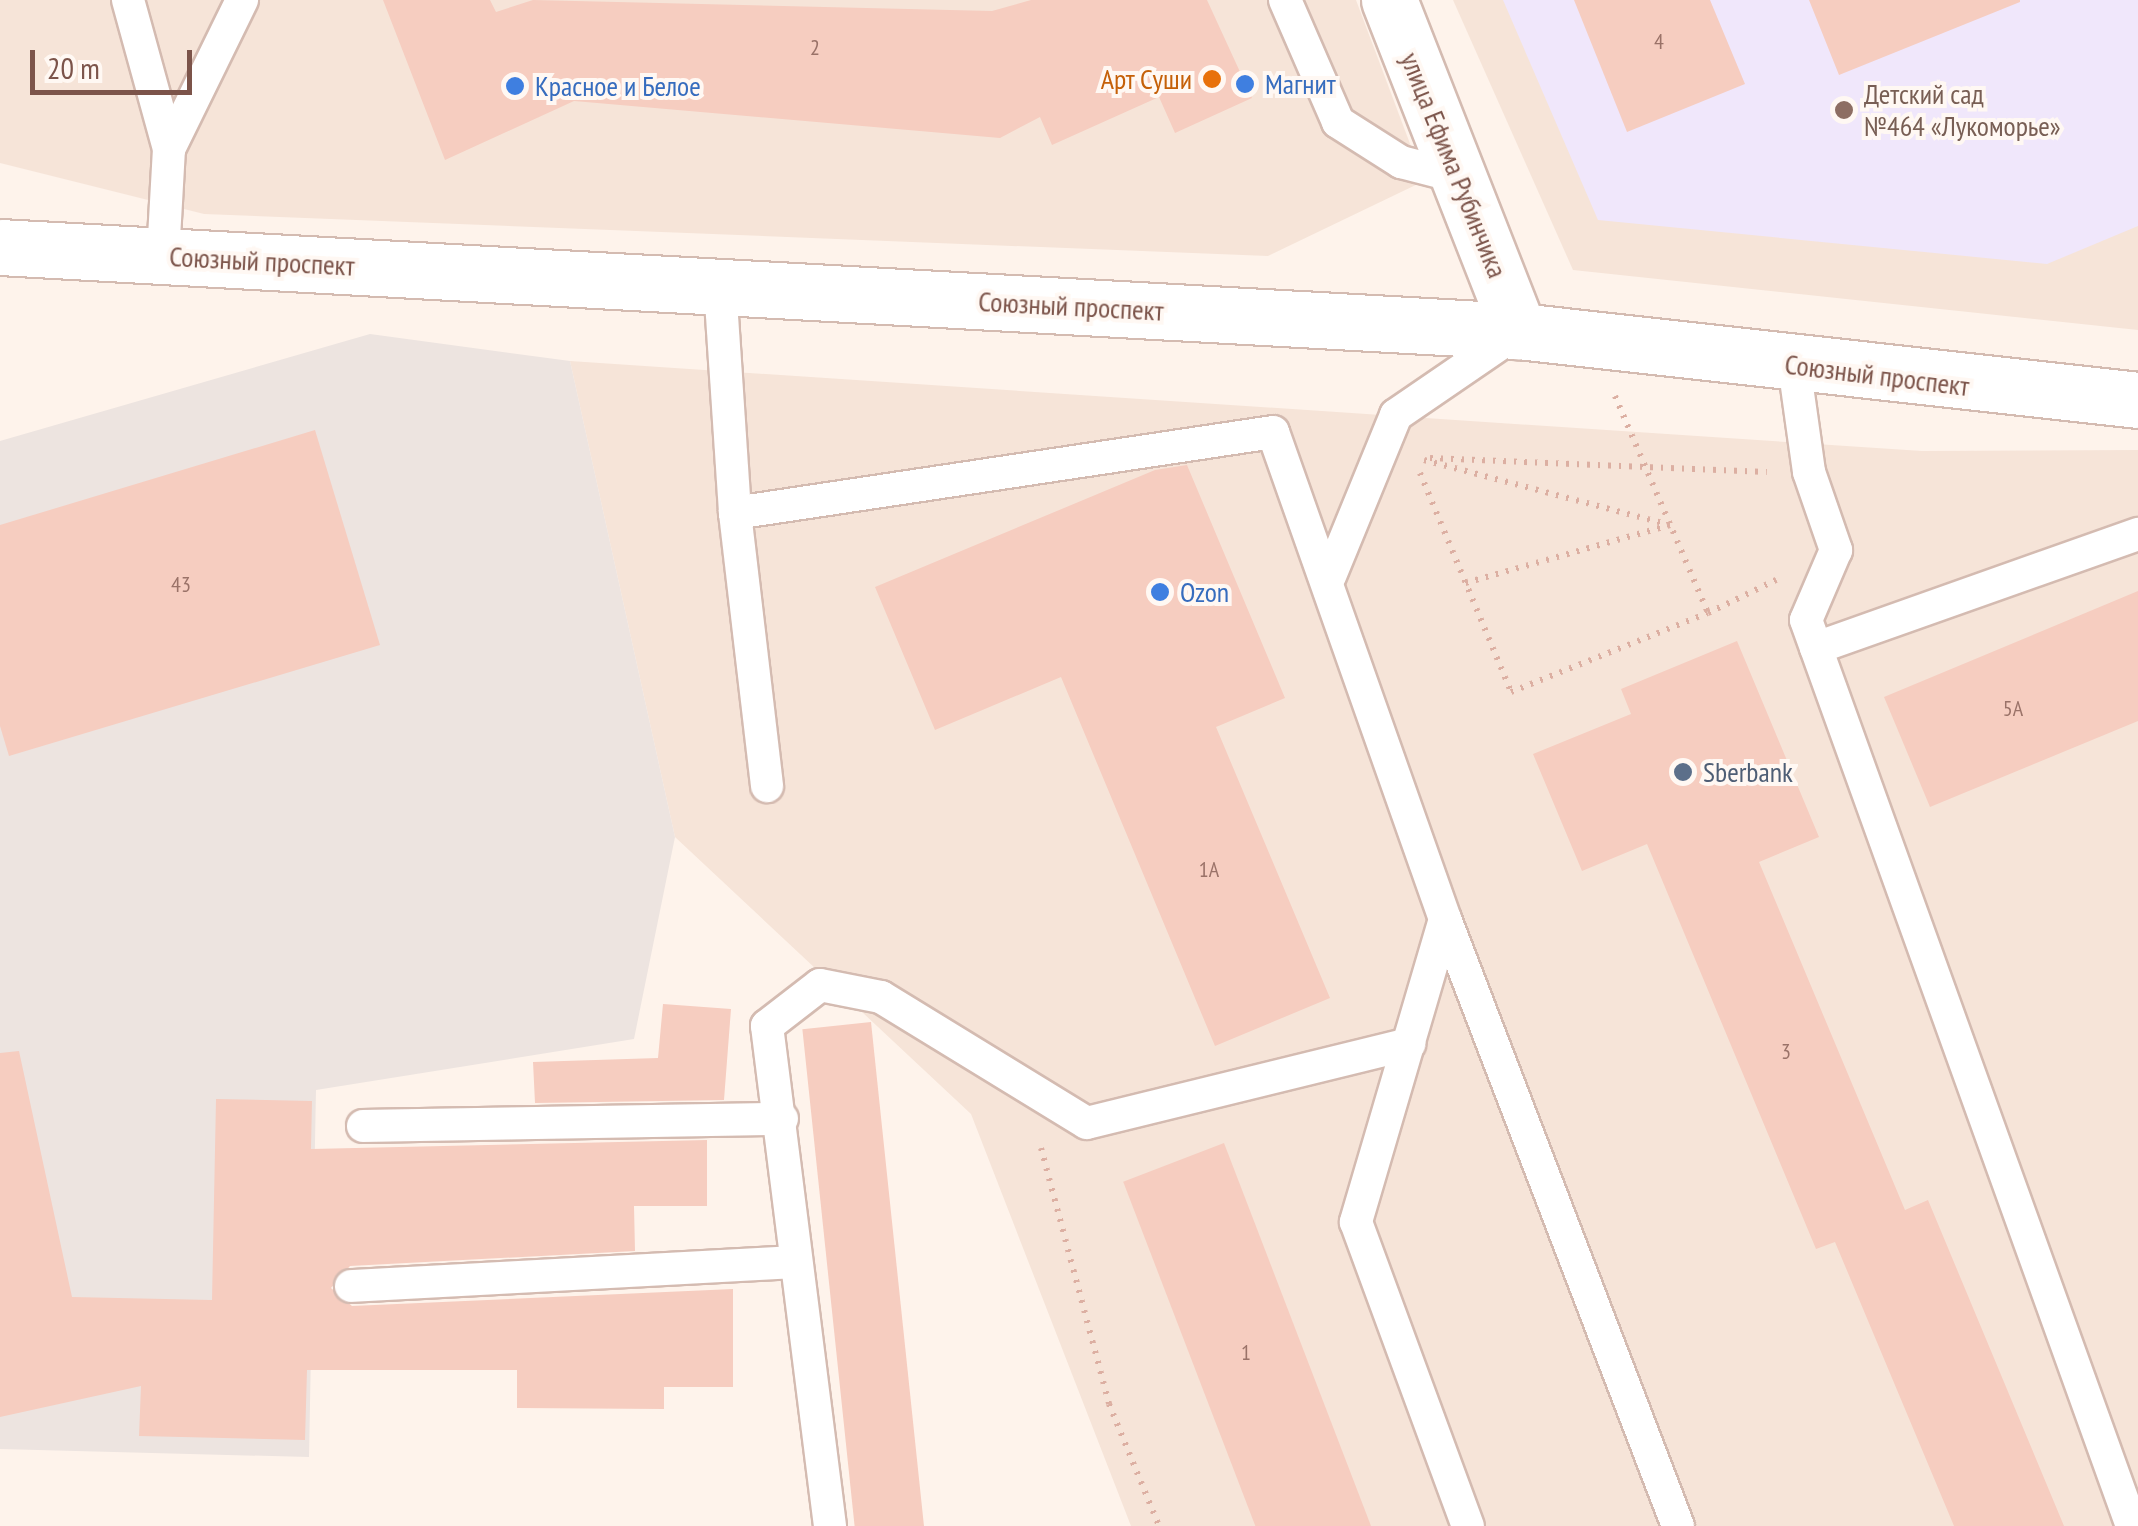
<!DOCTYPE html>
<html>
<head>
<meta charset="utf-8">
<style>
	body { margin:0 }
	#map { position:relative; width:2138px; height:1526px; overflow:hidden; background:#fef3eb; font-family:"PT Sans Narrow",sans-serif }
	div>[style] { position:absolute }
	.residential>* { inset:0; background:#f6e4d8 }
	.industrial>* { inset:0; background:#ede4e0 }
	.education>* { inset:0; background:#f0e7fb }
	.building>* { inset:0; background:#f6cdc0; transform-origin:0 0 }
	.path>* { height:6px; margin-top:-3px; transform-origin:0; background:repeating-linear-gradient(90deg,#dcafa2 0 2.5px,transparent 0 10.5px) }
	.roads { filter:drop-shadow(2px 0 #d4bbb1) drop-shadow(-2px 0 #d4bbb1) drop-shadow(0 2px #d4bbb1) drop-shadow(0 -2px #d4bbb1) }
	.lane>* { height:32px; margin:-16px; padding:0 16px; transform-origin:16px; border-radius:16px; background:#fff }
	.street>* { height:55px; margin:-27.5px; padding:0 27.5px; transform-origin:27.5px; border-radius:27.5px; background:#fff }
	.secondary>* { height:55px; margin:-27.5px; padding:0 27.5px; transform-origin:27.5px; border-radius:27.5px; background:#fff }
	.dots>* { width:28px; height:28px; translate:-50% -50%; box-sizing:border-box; border:5px solid #fff8f3; border-radius:50% }
	span { translate:-50% -50%; white-space:nowrap; text-align:center; line-height:1.15; -webkit-text-stroke:8px #fff8f3; paint-order:stroke }
	.number-label { font-size:22px; color:#9a7268 }
	.number-label span { -webkit-text-stroke-width:0 }
	.food-label { font-size:28px; color:#c56008 }
	.right { translate:-100% -50%; text-align:right }
	.shop-label { font-size:28px; color:#366cbe }
	.left { translate:0 -50%; text-align:left }
	.education-label { font-size:28px; color:#785e54 }
	.street-label { font-size:28px; color:#7c544a }
	.service-label { font-size:28px; color:#4e5e75 }
	.scale { position:absolute; left:30px; top:50px; width:162px; height:45px; box-sizing:border-box; border:5px solid #7c544a; border-top:0; padding-left:12px; font-size:30px; line-height:35px; white-space:nowrap; color:#7c544a; -webkit-text-stroke:8px #fff8f3; paint-order:stroke }
</style>
</head>
<body>
<div id="map">
	<div class="residential">
		<div style="clip-path:polygon(0 0,1356px 0,1424px 181px,1268px 256px,204px 214px,0 163px)"></div>
		<div style="clip-path:polygon(1453px 0,2138px 0,2138px 330px,1573px 270px)"></div>
		<div style="clip-path:polygon(570px 361px,1922px 451px,2138px 450px,2138px 1526px,1131px 1526px,971px 1114px,675px 837px)"></div>
	</div>
	<div class="industrial">
		<div style="clip-path:polygon(370px 334px,570px 361px,675px 837px,634px 1039px,316px 1090px,309px 1457px,0 1449px,0 441px)"></div>
	</div>
	<div class="education">
		<div style="clip-path:polygon(1503px 0,2138px 0,2138px 226px,2047px 264px,1598px 220px)"></div>
	</div>
	<div class="building">
		<div style="clip-path:polygon(383px 0,490px 0,496px 12px,533px 0,992px 11px,1031px 0,1207px 0,1252px 98px,1175px 133px,1159px 97px,1052px 145px,1040px 117px,1000px 138px,574px 101px,445px 160px)"></div>
		<div style="clip-path:polygon(1574px 0,1710px 0,1745px 84px,1627px 132px)"></div>
		<div style="clip-path:polygon(1809px 0,2020px 0,2020px 2px,1839px 75px)"></div>
		<div style="clip-path:polygon(315px 430px,380px 645px,9px 756px,0 726px,0 525px)"></div>
		<div style="clip-path:polygon(1187px 465px,1285px 698px,1216px 727px,1330px 998px,1215px 1046px,1061px 677px,935px 730px,875px 587px,1155px 470px)"></div>
		<div style="clip-path:polygon(2138px 591px,2138px 721px,1930px 807px,1884px 697px)"></div>
		<div style="clip-path:polygon(1737px 641px,1819px 837px,1759px 862px,1905px 1210px,1928px 1200px,2064px 1526px,1954px 1526px,1835px 1242px,1816px 1249px,1647px 844px,1582px 871px,1533px 754px,1631px 714px,1621px 689px)"></div>
		<div style="clip-path:polygon(663px 1004px,731px 1009px,724px 1100px,535px 1103px,533px 1062px,658px 1058px)"></div>
		<div style="left:871px;top:1022px;width:507px;height:69px;rotate:84deg"></div>
		<div style="clip-path:polygon(19px 1051px,72px 1297px,212px 1300px,216px 1099px,312px 1101px,311px 1149px,707px 1140px,707px 1206px,634px 1206px,635px 1251px,350px 1266px,331px 1288px,352px 1306px,733px 1289px,733px 1387px,664px 1387px,664px 1409px,517px 1408px,517px 1370px,307px 1370px,305px 1440px,139px 1436px,141px 1386px,0 1417px,0 1053px)"></div>
		<div style="left:1224px;top:1143px;width:410px;height:108px;rotate:69deg"></div>
	</div>
	<div class="path">
		<div style="left:1615px;top:396px;width:236px;rotate:66.8deg"></div>
		<div style="left:1708px;top:613px;width:76px;rotate:-25.9deg"></div>
		<div style="left:1430px;top:458px;width:337px;rotate:2.4deg"></div>
		<div style="left:1424px;top:460px;width:254px;rotate:14.8deg"></div>
		<div style="left:1670px;top:525px;width:213px;rotate:164.2deg"></div>
		<div style="left:1420px;top:473px;width:237px;rotate:67.4deg"></div>
		<div style="left:1511px;top:692px;width:212px;rotate:-21.9deg"></div>
		<div style="left:1041px;top:1148px;width:265px;rotate:75.1deg"></div>
		<div style="left:1109px;top:1404px;width:132px;rotate:67.7deg"></div>
	</div>
	<div class="roads">
		<div class="lane">
			<div style="left:128px;top:0;width:155px;rotate:74.6deg"></div>
			<div style="left:1285px;top:0;width:133px;rotate:66.5deg"></div>
			<div style="left:1338px;top:122px;width:75px;rotate:32.4deg"></div>
			<div style="left:1401px;top:162px;width:60px;rotate:14.5deg"></div>
			<div style="left:163px;top:256px;width:107px;rotate:-86.8deg"></div>
			<div style="left:169px;top:149px;width:166px;rotate:-63.9deg"></div>
			<div style="left:720px;top:286px;width:227px;rotate:86.2deg"></div>
			<div style="left:735px;top:513px;width:544px;rotate:-8.56deg"></div>
			<div style="left:1273px;top:432px;width:516px;rotate:70.55deg"></div>
			<div style="left:1445px;top:919px;width:650px;rotate:69deg"></div>
			<div style="left:1794px;top:365px;width:108px;rotate:82deg"></div>
			<div style="left:1809px;top:472px;width:83px;rotate:70.9deg"></div>
			<div style="left:1836px;top:550px;width:76px;rotate:113.2deg"></div>
			<div style="left:1806px;top:620px;width:963px;rotate:70.21deg"></div>
			<div style="left:735px;top:513px;width:275px;rotate:83.3deg"></div>
			<div style="left:1330px;top:576px;width:174px;rotate:-67.7deg"></div>
			<div style="left:1396px;top:415px;width:147px;rotate:-34.4deg"></div>
			<div style="left:1816px;top:648px;width:342px;rotate:-19.5deg"></div>
			<div style="left:1445px;top:919px;width:316px;rotate:106.4deg"></div>
			<div style="left:1356px;top:1222px;width:324px;rotate:69.8deg"></div>
			<div style="left:363px;top:1126px;width:419px;rotate:-1deg"></div>
			<div style="left:351px;top:1286px;width:443px;rotate:-3.1deg"></div>
			<div style="left:830px;top:1526px;width:504px;rotate:-97.18deg"></div>
			<div style="left:767px;top:1026px;width:67px;rotate:-37.7deg"></div>
			<div style="left:820px;top:985px;width:62px;rotate:11.1deg"></div>
			<div style="left:881px;top:997px;width:241px;rotate:31.5deg"></div>
			<div style="left:1087px;top:1123px;width:332px;rotate:-13.8deg"></div>
		</div>
		<div class="street">
			<div style="left:1389px;top:0;width:356px;rotate:68.6deg"></div>
		</div>
		<div class="secondary">
			<div style="left:0;top:247px;width:1521px;rotate:3.17deg"></div>
			<div style="left:1519px;top:331px;width:623px;rotate:6.36deg"></div>
		</div>
	</div>
	<div class="dots">
		<div style="left:1212px;top:79px;background:#e8710a"></div>
		<div style="left:1245px;top:84px;background:#3f7fe0"></div>
		<div style="left:515px;top:86px;background:#3f7fe0"></div>
		<div style="left:1844px;top:110px;background:#8d6e63"></div>
		<div style="left:1160px;top:592px;background:#3f7fe0"></div>
		<div style="left:1683px;top:772px;background:#5c6f8a"></div>
	</div>
	<div class="number-label">
		<span style="left:1659px;top:42px">4</span>
		<span style="left:815px;top:48px">2</span>
		<span style="left:181px;top:585px">43</span>
		<span style="left:2013px;top:709px">5А</span>
		<span style="left:1209px;top:870px">1А</span>
		<span style="left:1786px;top:1052px">3</span>
		<span style="left:1246px;top:1353px">1</span>
	</div>
	<div class="food-label">
		<span class="right" style="left:1192px;top:79px">Арт Суши</span>
	</div>
	<div class="shop-label">
		<span class="left" style="left:1265px;top:84px">Магнит</span>
		<span class="left" style="left:535px;top:86px">Красное и Белое</span>
		<span class="left" style="left:1180px;top:592px">Ozon</span>
	</div>
	<div class="education-label">
		<span class="left" style="left:1864px;top:110px">Детский сад<br>№464 «Лукоморье»</span>
	</div>
	<div class="street-label">
		<span style="left:1454px;top:165px;rotate:68deg">улица Ефима Рубинчика</span>
		<span style="left:262px;top:261px;rotate:3deg">Союзный проспект</span>
		<span style="left:1071px;top:306px;rotate:3deg">Союзный проспект</span>
		<span style="left:1877px;top:375px;rotate:7deg">Союзный проспект</span>
	</div>
	<div class="service-label">
		<span class="left" style="left:1703px;top:772px">Sberbank</span>
	</div>
	<div class="scale">20 m</div>
</div>
</body>
</html>
